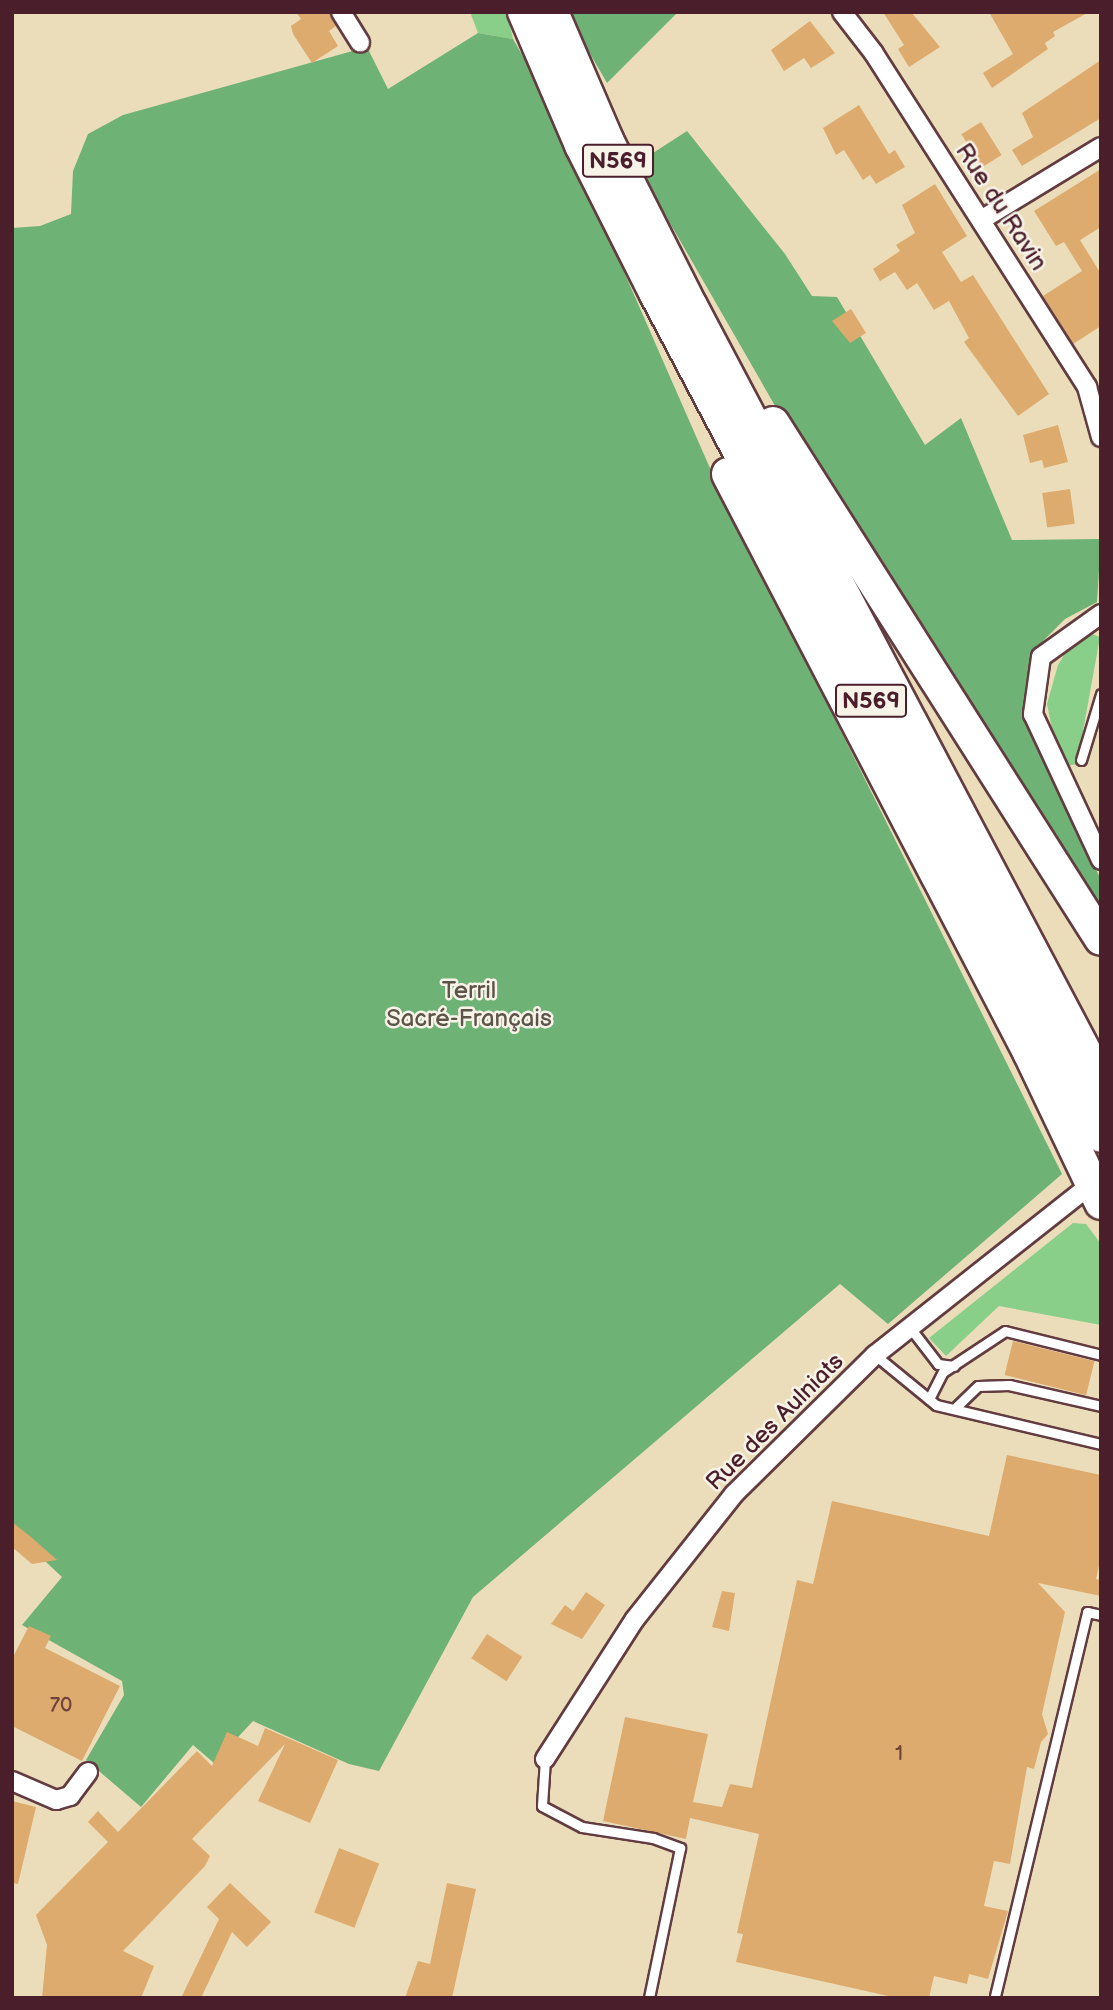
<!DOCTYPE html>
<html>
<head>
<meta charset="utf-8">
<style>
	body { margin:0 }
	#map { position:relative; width:1113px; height:2010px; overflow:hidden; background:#ebddba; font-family:"Balsamiq Sans",sans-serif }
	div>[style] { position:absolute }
	.green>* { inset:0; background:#89cf8a }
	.forest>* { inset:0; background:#6eb276 }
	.building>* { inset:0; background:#deab6f; transform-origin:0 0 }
	.roads { filter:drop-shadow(2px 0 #623c40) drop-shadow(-2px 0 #623c40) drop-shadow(0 2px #623c40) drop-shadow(0 -2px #623c40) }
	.lane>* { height:9px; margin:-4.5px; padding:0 4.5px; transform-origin:4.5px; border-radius:4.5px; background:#fff }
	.street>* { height:18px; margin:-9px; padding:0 9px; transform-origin:9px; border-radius:9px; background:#fff }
	.highway>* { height:32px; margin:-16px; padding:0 16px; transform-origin:16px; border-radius:16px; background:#fff }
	span { translate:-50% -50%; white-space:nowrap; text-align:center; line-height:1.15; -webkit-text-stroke:5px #f7f3e8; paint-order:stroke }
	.number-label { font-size:21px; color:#6f423c }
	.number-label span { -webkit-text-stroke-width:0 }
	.shield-label span { padding:2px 5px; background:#f7f3e8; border:2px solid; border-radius:5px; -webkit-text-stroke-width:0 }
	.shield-label { font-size:23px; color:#4a1f2b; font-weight:700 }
	.street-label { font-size:24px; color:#4a1f2b }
	.park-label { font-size:24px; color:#5d5448 }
	.frame { position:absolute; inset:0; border:14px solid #4a1f2b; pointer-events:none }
</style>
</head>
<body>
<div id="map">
	<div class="green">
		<div style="clip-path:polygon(470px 12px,507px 12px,513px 39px,478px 33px)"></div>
		<div style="clip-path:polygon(1086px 632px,1100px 637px,1077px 764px,1067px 766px,1057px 754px,1047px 704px,1058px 665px,1074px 638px)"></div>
		<div style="clip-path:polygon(1073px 1223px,1086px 1224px,1101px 1244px,1101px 1325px,999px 1306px,946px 1356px,929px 1338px)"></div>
	</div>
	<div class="forest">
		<div style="clip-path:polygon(566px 12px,678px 12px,607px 83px)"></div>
		<div style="clip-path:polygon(478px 33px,513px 39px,550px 103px,713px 475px,1062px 1174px,888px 1324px,840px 1284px,473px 1597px,379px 1771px,349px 1764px,253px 1721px,214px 1763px,193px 1745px,141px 1807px,86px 1760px,124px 1695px,122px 1681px,22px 1625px,62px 1577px,12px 1530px,12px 228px,40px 226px,71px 214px,73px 171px,88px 134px,123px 115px,367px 47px,388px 89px)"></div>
		<div style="clip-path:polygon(687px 131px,785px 254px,812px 296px,837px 297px,925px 445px,961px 418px,1012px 540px,1101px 539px,1097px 602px,1065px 619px,1043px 641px,1025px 688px,1043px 758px,1101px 880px,1101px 918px,972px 704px,820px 484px,636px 164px)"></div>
	</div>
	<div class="building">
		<div style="clip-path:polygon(296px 12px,330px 12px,336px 26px,329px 31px,338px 46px,312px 63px,293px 34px,291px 26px,301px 19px)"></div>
		<div style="clip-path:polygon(883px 12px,911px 12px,940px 47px,909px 67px,898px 49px,904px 45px)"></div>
		<div style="clip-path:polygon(989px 12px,1089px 12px,1053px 32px,1055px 36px,1045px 43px,1048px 49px,992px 88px,983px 73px,1013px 54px)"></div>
		<div style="clip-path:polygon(810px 21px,835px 53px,811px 68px,804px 58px,784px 71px,771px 50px)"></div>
		<div style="clip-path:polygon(1101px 60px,1101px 118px,1022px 166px,1012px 150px,1033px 137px,1022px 113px)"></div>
		<div style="clip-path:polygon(859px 105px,889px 154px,895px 150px,905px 167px,876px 184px,870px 175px,863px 180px,844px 150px,836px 155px,823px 128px)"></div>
		<div style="left:981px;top:122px;width:39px;height:23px;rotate:58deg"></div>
		<div style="clip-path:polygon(1101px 169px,1101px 227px,1080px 240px,1101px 274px,1101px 326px,1073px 344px,1043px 296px,1082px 271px,1064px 242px,1056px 246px,1034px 211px)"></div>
		<div style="clip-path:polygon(935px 184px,967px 236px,942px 252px,961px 282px,973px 275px,1049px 394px,1018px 416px,964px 342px,969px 338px,949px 301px,934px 310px,917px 283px,907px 290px,895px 272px,880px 281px,873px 269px,900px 251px,896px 245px,915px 233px,902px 205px)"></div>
		<div style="clip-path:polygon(851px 309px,866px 333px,850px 343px,832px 321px)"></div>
		<div style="clip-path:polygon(1058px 425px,1068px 462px,1044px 468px,1042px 460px,1030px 463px,1023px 435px)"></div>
		<div style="left:1070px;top:489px;width:35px;height:28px;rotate:82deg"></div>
		<div style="left:1013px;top:1341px;width:84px;height:35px;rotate:14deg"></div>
		<div style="clip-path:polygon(1007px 1455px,1101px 1475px,1101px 1557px,1096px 1579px,1101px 1580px,1101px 1596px,1038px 1583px,1065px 1612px,1042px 1714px,1048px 1734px,1041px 1742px,1034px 1769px,1027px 1767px,1010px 1864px,994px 1861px,984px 1906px,1008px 1911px,988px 1979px,969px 1974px,967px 1984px,934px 1976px,929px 1998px,897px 1998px,736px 1962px,743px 1934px,737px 1933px,759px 1834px,690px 1818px,686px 1839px,603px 1821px,625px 1717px,708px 1734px,693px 1802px,722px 1807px,730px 1784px,752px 1788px,797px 1580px,813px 1584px,832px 1501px,989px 1536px)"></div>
		<div style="clip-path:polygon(12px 1522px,31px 1537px,57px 1560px,32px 1564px,12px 1547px)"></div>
		<div style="clip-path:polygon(722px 1591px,735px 1593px,729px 1631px,712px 1627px)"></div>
		<div style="clip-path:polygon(586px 1592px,605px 1605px,582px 1639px,551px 1624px,565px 1605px,573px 1611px)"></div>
		<div style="clip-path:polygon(29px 1626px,51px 1636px,45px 1648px,120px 1686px,82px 1761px,12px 1726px,12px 1659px)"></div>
		<div style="left:487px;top:1634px;width:42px;height:29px;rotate:33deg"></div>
		<div style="clip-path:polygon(265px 1728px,338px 1760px,310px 1823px,258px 1801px,285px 1744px,192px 1839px,210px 1856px,205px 1866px,123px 1951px,154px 1966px,141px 1998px,42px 1998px,47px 1945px,36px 1915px,108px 1842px,88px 1822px,98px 1811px,118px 1832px,197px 1751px,212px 1766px,227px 1732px,258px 1746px)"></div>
		<div style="clip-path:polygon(12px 1801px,36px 1807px,18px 1884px,12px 1883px)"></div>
		<div style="left:339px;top:1848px;width:43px;height:69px;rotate:21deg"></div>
		<div style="clip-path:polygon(230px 1883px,271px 1922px,247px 1947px,232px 1932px,201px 1998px,181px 1998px,219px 1919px,207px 1907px)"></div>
		<div style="clip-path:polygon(447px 1883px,476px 1889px,452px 1998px,405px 1998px,418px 1961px,430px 1964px)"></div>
	</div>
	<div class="roads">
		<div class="lane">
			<div style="left:1081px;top:760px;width:69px;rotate:-73.1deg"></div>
			<div style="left:911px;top:1329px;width:44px;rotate:52.4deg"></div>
			<div style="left:938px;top:1364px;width:16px;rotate:7deg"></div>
			<div style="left:875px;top:1355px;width:79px;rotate:39.3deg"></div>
			<div style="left:936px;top:1405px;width:170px;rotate:13.3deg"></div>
			<div style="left:929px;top:1399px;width:30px;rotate:-63deg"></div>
			<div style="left:943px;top:1372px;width:74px;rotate:-33.5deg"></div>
			<div style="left:1005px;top:1331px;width:99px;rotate:14deg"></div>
			<div style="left:954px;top:1409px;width:33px;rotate:-44deg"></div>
			<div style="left:978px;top:1386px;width:31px;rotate:-2deg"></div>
			<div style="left:1009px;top:1385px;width:94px;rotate:12.9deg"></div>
			<div style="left:545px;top:1759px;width:47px;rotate:93.7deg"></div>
			<div style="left:542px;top:1806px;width:45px;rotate:27.7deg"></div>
			<div style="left:582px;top:1827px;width:72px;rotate:8.8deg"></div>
			<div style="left:653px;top:1838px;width:29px;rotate:20deg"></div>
			<div style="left:680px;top:1848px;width:153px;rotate:101.7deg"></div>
			<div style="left:995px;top:1996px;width:395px;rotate:-76.5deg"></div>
			<div style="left:1087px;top:1612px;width:14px;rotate:12deg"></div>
		</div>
		<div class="street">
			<div style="left:341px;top:12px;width:36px;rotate:58deg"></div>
			<div style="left:842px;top:12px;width:51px;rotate:52.2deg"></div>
			<div style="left:873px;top:52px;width:398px;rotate:57.4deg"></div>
			<div style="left:1087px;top:387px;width:52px;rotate:74.4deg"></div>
			<div style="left:981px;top:220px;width:140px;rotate:-31.3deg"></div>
			<div style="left:1101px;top:614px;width:74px;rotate:144.4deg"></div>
			<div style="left:1041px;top:657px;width:58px;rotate:98deg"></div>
			<div style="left:1033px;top:714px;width:161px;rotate:65deg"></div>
			<div style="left:545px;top:1759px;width:166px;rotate:-57.3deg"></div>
			<div style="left:635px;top:1619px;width:159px;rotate:-51.6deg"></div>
			<div style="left:734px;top:1494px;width:198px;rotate:-44.6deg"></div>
			<div style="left:875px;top:1355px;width:284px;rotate:-38.3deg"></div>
			<div style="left:12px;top:1781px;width:48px;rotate:23.4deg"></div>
			<div style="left:56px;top:1800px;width:15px;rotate:-16deg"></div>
			<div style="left:70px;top:1796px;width:30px;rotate:-53deg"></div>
		</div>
		<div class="highway">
			<div style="left:524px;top:12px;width:145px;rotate:66.8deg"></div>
			<div style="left:581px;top:145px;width:167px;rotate:63.3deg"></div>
			<div style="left:656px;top:294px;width:952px;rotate:62.14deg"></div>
			<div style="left:552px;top:12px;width:142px;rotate:66.7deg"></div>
			<div style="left:608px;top:142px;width:184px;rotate:63.2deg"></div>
			<div style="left:691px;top:306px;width:878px;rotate:62.15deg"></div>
			<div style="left:773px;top:423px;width:611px;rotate:57.56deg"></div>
			<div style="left:728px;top:474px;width:654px;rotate:62.49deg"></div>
			<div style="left:1030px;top:1054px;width:165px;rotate:64.5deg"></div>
		</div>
	</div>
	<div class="number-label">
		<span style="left:61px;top:1706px">70</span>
		<span style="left:899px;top:1754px">1</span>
	</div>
	<div class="shield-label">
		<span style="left:618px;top:161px">N569</span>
		<span style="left:871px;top:701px">N569</span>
	</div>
	<div class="street-label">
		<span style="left:1001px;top:207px;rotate:57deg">Rue du Ravin</span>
		<span style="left:775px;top:1422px;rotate:-45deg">Rue des Aulniats</span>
	</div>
	<div class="park-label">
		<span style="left:469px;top:1005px">Terril<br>Sacré-Français</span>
	</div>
	<div class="frame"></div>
</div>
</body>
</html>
